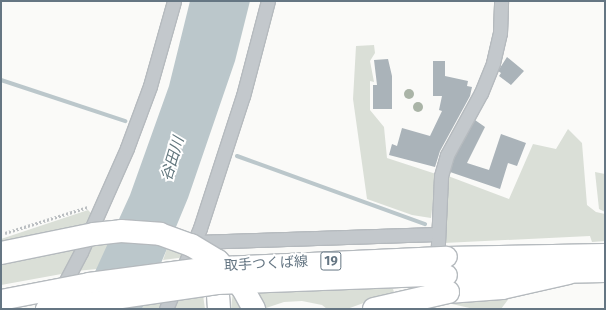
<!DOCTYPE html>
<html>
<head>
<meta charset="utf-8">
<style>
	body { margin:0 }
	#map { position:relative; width:606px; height:310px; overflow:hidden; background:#fafaf8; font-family:"Fira Sans","Noto Sans JP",sans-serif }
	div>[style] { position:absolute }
	.green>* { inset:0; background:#dadfd7 }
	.water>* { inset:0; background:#bbc7cb }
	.stream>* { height:4px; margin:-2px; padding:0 2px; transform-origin:2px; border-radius:2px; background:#bbc7cb }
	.building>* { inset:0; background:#aab3b9 }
	.path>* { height:2.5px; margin-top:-1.25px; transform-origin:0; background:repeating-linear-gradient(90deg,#bbbfc2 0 2px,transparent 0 4px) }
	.roads { filter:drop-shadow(1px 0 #b5babe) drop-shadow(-1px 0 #b5babe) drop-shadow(0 1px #b5babe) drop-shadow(0 -1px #b5babe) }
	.minor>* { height:13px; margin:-6.5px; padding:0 6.5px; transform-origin:6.5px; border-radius:6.5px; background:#c3c8cc }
	.primary>* { height:20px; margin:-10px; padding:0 10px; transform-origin:10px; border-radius:10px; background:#fff }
	.motorway>* { height:22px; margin:-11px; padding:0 11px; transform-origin:11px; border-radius:11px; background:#fff }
	.bridges { filter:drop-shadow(1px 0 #b5babe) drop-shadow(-1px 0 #b5babe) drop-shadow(0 1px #b5babe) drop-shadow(0 -1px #b5babe) }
	.primary-bridge>* { height:20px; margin:-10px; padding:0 10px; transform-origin:10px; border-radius:10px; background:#fff }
	.motorway-bridge>* { height:22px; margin:-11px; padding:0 11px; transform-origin:11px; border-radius:11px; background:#fff }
	.trees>* { width:10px; height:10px; margin:-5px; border-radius:50%; background:#aab4a7 }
	span { translate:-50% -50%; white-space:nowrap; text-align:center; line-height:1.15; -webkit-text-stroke:4px #fff; paint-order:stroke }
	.shield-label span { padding:1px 3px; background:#fff; border:1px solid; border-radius:3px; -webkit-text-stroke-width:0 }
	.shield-label { font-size:13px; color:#657683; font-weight:700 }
	.street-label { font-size:14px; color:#657683 }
	.water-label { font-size:15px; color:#60757c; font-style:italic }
	.frame { position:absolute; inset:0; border:2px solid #657683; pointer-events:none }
</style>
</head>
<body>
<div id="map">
	<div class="green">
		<div style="clip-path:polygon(374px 45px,375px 53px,370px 61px,374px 82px,370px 81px,370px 110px,384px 127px,387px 158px,436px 174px,431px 218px,412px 215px,367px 199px,353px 99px,356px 46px)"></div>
		<div style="clip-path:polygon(568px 129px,582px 143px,587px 205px,596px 212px,605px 214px,605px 241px,592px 242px,590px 236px,444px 243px,444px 207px,448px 176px,509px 199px,533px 144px,556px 149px)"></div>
		<div style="clip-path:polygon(595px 172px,605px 174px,605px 212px,599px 209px)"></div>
		<div style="clip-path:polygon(88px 210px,91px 213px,91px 225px,57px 230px,1px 245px,1px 239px)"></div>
		<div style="clip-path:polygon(110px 241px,97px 269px,76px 271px,90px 242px)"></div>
		<div style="clip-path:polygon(80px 243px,67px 273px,1px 285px,1px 260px)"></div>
		<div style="clip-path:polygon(169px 243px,178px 246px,186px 257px,163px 260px)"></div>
		<div style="clip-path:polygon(351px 287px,393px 289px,394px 292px,347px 309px,327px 309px,322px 305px,302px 301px,284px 302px,263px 309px,255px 291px)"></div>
		<div style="clip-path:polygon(233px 291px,244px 309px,231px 309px)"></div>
		<div style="clip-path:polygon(203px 295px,205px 309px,172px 309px,178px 298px)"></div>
		<div style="clip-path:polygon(510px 297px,501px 309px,474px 309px,452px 304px)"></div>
		<div style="clip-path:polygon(169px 299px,163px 309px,142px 309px,145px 302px)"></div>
	</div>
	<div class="water">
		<div style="clip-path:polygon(190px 1px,250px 1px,235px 61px,188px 198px,142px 309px,78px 309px,130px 195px,169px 86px)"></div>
	</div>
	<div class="stream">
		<div style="left:1px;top:80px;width:131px;rotate:18.3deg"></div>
		<div style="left:237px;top:156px;width:200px;rotate:19.9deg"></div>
	</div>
	<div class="building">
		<div style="clip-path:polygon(507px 57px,524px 71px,511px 85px,499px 76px,501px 73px,498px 71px)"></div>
		<div style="clip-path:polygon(388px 59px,392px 76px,392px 109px,373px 109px,373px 85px,377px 85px,374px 60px)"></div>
		<div style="clip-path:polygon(433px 61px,445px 61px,445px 76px,468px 81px,467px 86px,472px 87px,470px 96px,440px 151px,435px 167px,389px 155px,392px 144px,397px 146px,402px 128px,430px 136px,442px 111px,439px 110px,442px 96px,433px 96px)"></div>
		<div style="clip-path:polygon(475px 120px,485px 127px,467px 163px,489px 170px,501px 134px,526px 143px,517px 166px,508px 163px,500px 189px,450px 172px,454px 158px)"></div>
	</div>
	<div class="path">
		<div style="left:5px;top:233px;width:87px;rotate:-17.4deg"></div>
	</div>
	<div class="roads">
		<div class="minor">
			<div style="left:195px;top:242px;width:243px;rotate:-1.9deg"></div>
			<div style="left:437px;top:265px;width:89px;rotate:-87.4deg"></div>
			<div style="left:441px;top:176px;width:22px;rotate:-74deg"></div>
			<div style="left:447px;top:155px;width:71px;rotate:-61.3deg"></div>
			<div style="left:481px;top:93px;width:32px;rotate:-68deg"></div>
			<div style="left:493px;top:63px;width:31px;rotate:-77deg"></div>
			<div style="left:500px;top:33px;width:32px;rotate:-88deg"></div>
			<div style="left:60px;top:292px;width:45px;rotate:-62.3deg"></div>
			<div style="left:81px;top:252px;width:114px;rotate:-66.1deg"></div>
			<div style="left:127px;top:148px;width:66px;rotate:-69.6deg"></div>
			<div style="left:150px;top:86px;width:88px;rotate:-74.2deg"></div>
			<div style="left:166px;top:309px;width:88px;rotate:-67.2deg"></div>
			<div style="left:200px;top:228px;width:139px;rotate:-72deg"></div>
			<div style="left:243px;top:96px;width:98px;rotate:-75.3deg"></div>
		</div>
		<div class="primary">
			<div style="left:447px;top:257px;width:158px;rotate:-1.1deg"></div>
			<div style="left:447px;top:275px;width:158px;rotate:-1.1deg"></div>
		</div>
		<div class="motorway">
			<div style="left:216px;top:267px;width:42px;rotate:85.9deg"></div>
			<div style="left:448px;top:292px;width:54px;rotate:-4.2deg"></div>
			<div style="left:502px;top:288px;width:68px;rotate:-12.8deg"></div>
		</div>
	</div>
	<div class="bridges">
		<div class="primary-bridge">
			<div style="left:1px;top:300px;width:90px;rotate:-10.9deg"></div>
			<div style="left:89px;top:283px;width:113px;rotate:-7.6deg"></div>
			<div style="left:201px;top:268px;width:246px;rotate:-2.6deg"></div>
			<div style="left:46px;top:309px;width:173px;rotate:-8.3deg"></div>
			<div style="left:217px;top:284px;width:230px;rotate:-2.2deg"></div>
		</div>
		<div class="motorway-bridge">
			<div style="left:1px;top:253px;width:95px;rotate:-11.5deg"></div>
			<div style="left:94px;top:234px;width:27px;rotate:-6deg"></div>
			<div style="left:121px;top:231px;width:39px;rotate:4deg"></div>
			<div style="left:160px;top:234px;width:33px;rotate:20deg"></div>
			<div style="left:191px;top:245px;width:31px;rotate:31deg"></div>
			<div style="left:218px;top:261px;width:38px;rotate:48deg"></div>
			<div style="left:243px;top:289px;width:23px;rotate:61deg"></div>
			<div style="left:374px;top:309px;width:76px;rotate:-12.9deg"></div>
		</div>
	</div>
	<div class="trees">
		<div style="left:409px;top:94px"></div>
		<div style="left:418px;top:107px"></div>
	</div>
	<div class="shield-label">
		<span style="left:331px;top:261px">19</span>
	</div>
	<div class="street-label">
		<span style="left:266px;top:264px;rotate:-3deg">取手つくば線</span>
	</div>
	<div class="water-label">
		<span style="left:173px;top:159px;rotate:-73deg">谷田川</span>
	</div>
	<div class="frame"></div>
</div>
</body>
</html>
